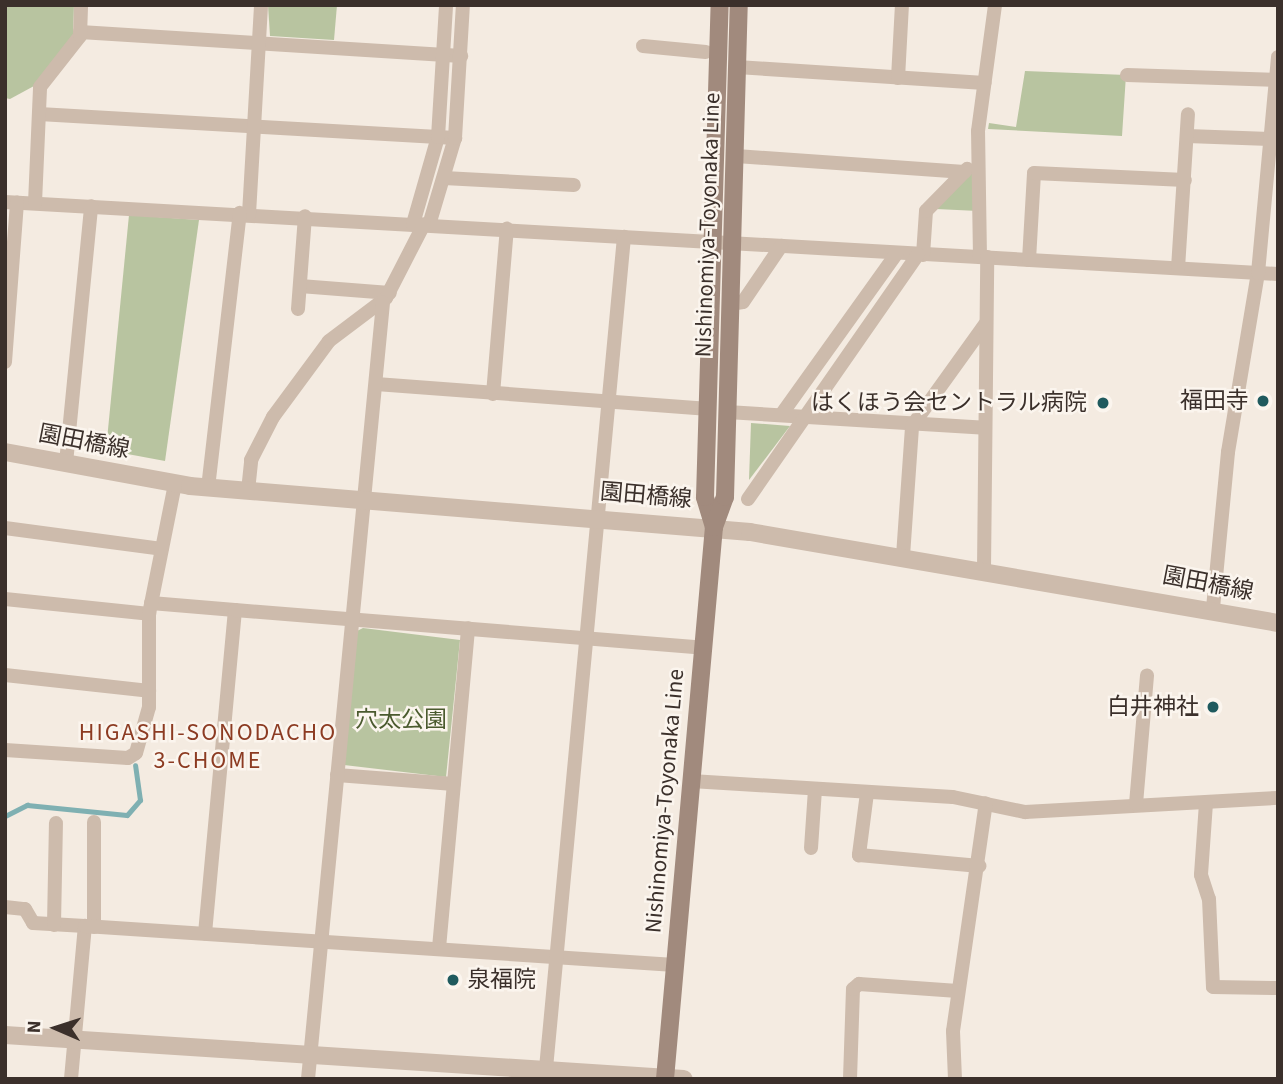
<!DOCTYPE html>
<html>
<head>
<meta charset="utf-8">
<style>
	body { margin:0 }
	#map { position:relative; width:1283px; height:1084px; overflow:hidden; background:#f4ebe1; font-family:"Source Sans 3","Noto Sans JP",sans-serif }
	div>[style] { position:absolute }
	.green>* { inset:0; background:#b8c4a0 }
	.stream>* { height:5px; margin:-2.5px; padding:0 2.5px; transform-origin:2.5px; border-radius:2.5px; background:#7fb0b2 }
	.minor>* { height:14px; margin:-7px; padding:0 7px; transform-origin:7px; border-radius:7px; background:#cdbbac }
	.tertiary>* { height:18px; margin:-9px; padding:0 9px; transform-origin:9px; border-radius:9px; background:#cdbbac }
	.secondary>* { height:18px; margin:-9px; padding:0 9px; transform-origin:9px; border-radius:9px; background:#a18a7d }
	.dots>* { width:19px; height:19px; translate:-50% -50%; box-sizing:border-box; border:4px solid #fbf5ee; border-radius:50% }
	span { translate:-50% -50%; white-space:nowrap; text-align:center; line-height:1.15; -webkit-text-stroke:5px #fbf5ee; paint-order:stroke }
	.street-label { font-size:23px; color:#3b302b }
	.poi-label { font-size:23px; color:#3b302b }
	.right { translate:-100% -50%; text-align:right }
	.left { translate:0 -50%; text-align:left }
	.park-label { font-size:23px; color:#4a5a2e }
	.neighbourhood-label { font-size:24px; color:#8c3b22; letter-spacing:2px }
	.frame { position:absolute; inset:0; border:7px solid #3b302b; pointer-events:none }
	.north { position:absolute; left:21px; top:993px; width:70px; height:70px; -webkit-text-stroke:5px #fbf5ee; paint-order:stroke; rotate:273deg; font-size:19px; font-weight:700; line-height:28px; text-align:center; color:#3b302b }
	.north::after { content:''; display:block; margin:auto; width:24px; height:32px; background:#3b302b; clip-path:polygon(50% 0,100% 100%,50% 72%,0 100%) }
</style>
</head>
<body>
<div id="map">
	<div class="green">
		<div style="clip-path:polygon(5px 5px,74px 5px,73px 35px,34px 86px,10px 99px,5px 98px)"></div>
		<div style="clip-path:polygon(268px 5px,337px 5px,334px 40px,270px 36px)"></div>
		<div style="clip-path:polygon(1025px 71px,1126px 75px,1122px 136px,988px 129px,989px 123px,1016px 127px)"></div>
		<div style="clip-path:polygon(978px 164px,978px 211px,936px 209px)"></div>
		<div style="clip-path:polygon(129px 215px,199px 220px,165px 461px,106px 450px)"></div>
		<div style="clip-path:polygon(751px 423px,790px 426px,749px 480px)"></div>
		<div style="clip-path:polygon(363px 628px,460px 640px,446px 777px,344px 765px,357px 631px)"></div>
	</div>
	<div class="stream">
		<div style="left:5px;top:816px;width:25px;rotate:-27deg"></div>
		<div style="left:27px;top:805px;width:100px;rotate:5.7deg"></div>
		<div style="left:127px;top:815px;width:20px;rotate:-49deg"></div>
		<div style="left:140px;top:800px;width:35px;rotate:-98deg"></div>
	</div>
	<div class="minor">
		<div style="left:80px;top:32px;width:382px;rotate:3.6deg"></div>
		<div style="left:643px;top:46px;width:63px;rotate:5.4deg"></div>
		<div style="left:737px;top:67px;width:248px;rotate:3.7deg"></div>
		<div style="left:1127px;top:75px;width:149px;rotate:1.9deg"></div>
		<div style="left:898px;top:78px;width:73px;rotate:-86.9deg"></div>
		<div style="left:39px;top:114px;width:417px;rotate:3.3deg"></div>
		<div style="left:1187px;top:136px;width:83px;rotate:2.1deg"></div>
		<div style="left:736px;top:156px;width:229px;rotate:4deg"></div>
		<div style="left:444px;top:178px;width:130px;rotate:3.1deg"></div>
		<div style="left:5px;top:202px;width:1275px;rotate:3.24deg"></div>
		<div style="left:35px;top:203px;width:116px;rotate:-87.5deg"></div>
		<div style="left:40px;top:87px;width:65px;rotate:-51.9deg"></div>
		<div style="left:80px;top:36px;width:31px;rotate:-88deg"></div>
		<div style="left:249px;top:214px;width:209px;rotate:-86.7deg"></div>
		<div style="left:413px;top:224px;width:91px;rotate:-74deg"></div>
		<div style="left:438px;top:137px;width:132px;rotate:-86.5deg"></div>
		<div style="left:429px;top:225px;width:91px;rotate:-73.4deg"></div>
		<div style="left:455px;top:138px;width:133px;rotate:-86.6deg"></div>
		<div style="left:923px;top:255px;width:44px;rotate:-86.1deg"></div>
		<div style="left:926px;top:211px;width:59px;rotate:-45.7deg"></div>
		<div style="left:980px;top:257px;width:126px;rotate:-90.9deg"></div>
		<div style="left:978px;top:131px;width:127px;rotate:-82.3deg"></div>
		<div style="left:1029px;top:260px;width:87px;rotate:-86.7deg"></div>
		<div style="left:1034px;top:173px;width:151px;rotate:2.7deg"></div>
		<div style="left:1178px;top:268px;width:154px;rotate:-86.3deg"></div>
		<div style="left:300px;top:286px;width:90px;rotate:4.4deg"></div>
		<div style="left:730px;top:304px;width:13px;rotate:-9deg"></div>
		<div style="left:743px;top:302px;width:68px;rotate:-55.8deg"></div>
		<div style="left:298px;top:309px;width:93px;rotate:-85.7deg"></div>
		<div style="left:5px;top:362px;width:160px;rotate:-85.7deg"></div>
		<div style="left:376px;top:384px;width:334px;rotate:4.3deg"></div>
		<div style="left:493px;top:394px;width:166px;rotate:-85.2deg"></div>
		<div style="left:727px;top:412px;width:258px;rotate:3.5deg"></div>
		<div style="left:781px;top:415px;width:199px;rotate:-54.4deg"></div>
		<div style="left:66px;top:463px;width:258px;rotate:-84.4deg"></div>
		<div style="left:208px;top:488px;width:277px;rotate:-83.4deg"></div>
		<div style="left:248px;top:491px;width:31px;rotate:-84deg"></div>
		<div style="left:251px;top:460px;width:48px;rotate:-62.9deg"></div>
		<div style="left:273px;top:417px;width:94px;rotate:-53.6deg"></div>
		<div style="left:329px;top:341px;width:71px;rotate:-37deg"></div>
		<div style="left:386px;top:298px;width:83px;rotate:-62.8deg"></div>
		<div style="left:748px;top:499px;width:298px;rotate:-55.2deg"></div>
		<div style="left:5px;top:528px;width:158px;rotate:7.6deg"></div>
		<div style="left:903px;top:556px;width:130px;rotate:-86deg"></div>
		<div style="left:912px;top:426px;width:127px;rotate:-54.3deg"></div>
		<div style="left:984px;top:569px;width:312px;rotate:-89.4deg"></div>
		<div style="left:5px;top:599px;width:145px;rotate:5.9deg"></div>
		<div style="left:151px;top:603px;width:84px;rotate:4.8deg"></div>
		<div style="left:235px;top:610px;width:325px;rotate:95.3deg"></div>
		<div style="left:1213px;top:608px;width:157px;rotate:-84.5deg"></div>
		<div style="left:1228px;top:452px;width:181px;rotate:-80.5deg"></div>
		<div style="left:1258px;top:273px;width:217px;rotate:-84.7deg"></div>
		<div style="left:235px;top:610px;width:470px;rotate:4.6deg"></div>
		<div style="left:5px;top:675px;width:145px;rotate:6.3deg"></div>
		<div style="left:5px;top:750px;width:123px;rotate:3.7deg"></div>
		<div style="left:128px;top:758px;width:9px;rotate:-32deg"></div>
		<div style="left:136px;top:753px;width:48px;rotate:-74.2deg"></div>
		<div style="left:149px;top:707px;width:93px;rotate:-90deg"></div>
		<div style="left:149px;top:614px;width:133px;rotate:-78.7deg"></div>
		<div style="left:337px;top:775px;width:117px;rotate:4.4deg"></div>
		<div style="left:691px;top:781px;width:262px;rotate:3.5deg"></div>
		<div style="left:953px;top:797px;width:74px;rotate:11.8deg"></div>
		<div style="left:1025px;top:812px;width:253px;rotate:-3.2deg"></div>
		<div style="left:867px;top:793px;width:63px;rotate:97.4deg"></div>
		<div style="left:859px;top:855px;width:121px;rotate:5.2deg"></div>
		<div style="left:1206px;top:803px;width:72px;rotate:94deg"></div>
		<div style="left:1201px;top:875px;width:25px;rotate:72deg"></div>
		<div style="left:1209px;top:899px;width:88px;rotate:87.4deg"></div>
		<div style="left:1213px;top:987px;width:65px;rotate:0.9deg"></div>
		<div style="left:1136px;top:804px;width:129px;rotate:-85.1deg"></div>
		<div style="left:94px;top:822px;width:105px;rotate:90deg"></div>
		<div style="left:811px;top:848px;width:59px;rotate:-86.1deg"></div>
		<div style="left:5px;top:907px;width:20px;rotate:6deg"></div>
		<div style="left:25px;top:909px;width:16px;rotate:60deg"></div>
		<div style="left:33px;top:923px;width:52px;rotate:3.3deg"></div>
		<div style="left:54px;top:925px;width:102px;rotate:-88.9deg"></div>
		<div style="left:439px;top:948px;width:321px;rotate:-84.8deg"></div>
		<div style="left:71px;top:1079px;width:154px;rotate:-84.8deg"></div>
		<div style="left:85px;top:926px;width:591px;rotate:3.78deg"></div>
		<div style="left:308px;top:1079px;width:780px;rotate:-84.48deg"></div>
		<div style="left:545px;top:1079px;width:846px;rotate:-84.64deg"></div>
		<div style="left:850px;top:1079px;width:90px;rotate:-88.1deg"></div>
		<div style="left:853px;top:989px;width:8px;rotate:-40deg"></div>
		<div style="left:859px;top:984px;width:99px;rotate:4deg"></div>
		<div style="left:955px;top:1079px;width:48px;rotate:-92.4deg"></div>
		<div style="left:953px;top:1031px;width:230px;rotate:-81.8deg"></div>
	</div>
	<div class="tertiary">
		<div style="left:5px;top:452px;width:188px;rotate:10.4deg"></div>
		<div style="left:190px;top:486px;width:562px;rotate:4.7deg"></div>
		<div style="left:750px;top:532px;width:536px;rotate:9.78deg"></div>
		<div style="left:5px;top:1035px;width:680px;rotate:3.71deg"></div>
	</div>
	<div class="secondary">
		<div style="left:714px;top:527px;width:31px;rotate:-107deg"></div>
		<div style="left:705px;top:497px;width:492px;rotate:-88.3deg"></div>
		<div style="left:665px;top:1079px;width:554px;rotate:-84.93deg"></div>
		<div style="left:714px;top:527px;width:32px;rotate:-70deg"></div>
		<div style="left:725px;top:497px;width:492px;rotate:-88.4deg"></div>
	</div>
	<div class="dots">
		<div style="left:1263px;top:401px;background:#1f5a5e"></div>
		<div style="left:1103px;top:403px;background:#1f5a5e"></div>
		<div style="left:1213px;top:707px;background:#1f5a5e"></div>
		<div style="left:453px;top:980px;background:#1f5a5e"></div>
	</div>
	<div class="street-label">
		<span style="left:708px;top:225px;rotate:-88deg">Nishinomiya-Toyonaka Line</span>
		<span style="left:84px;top:442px;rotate:11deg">園田橋線</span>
		<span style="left:646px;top:496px;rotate:5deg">園田橋線</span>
		<span style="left:1208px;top:584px;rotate:11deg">園田橋線</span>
		<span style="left:665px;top:801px;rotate:-85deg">Nishinomiya-Toyonaka Line</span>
	</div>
	<div class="poi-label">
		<span class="right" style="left:1249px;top:401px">福田寺</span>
		<span class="right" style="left:1087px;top:403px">はくほう会セントラル病院</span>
		<span class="right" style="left:1199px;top:707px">白井神社</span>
		<span class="left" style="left:467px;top:980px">泉福院</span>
	</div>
	<div class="park-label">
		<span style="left:401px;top:720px">穴太公園</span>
	</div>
	<div class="neighbourhood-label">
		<span style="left:208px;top:747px">HIGASHI-SONODACHO<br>3-CHOME</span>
	</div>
	<div class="frame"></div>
	<div class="north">N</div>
</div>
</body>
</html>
